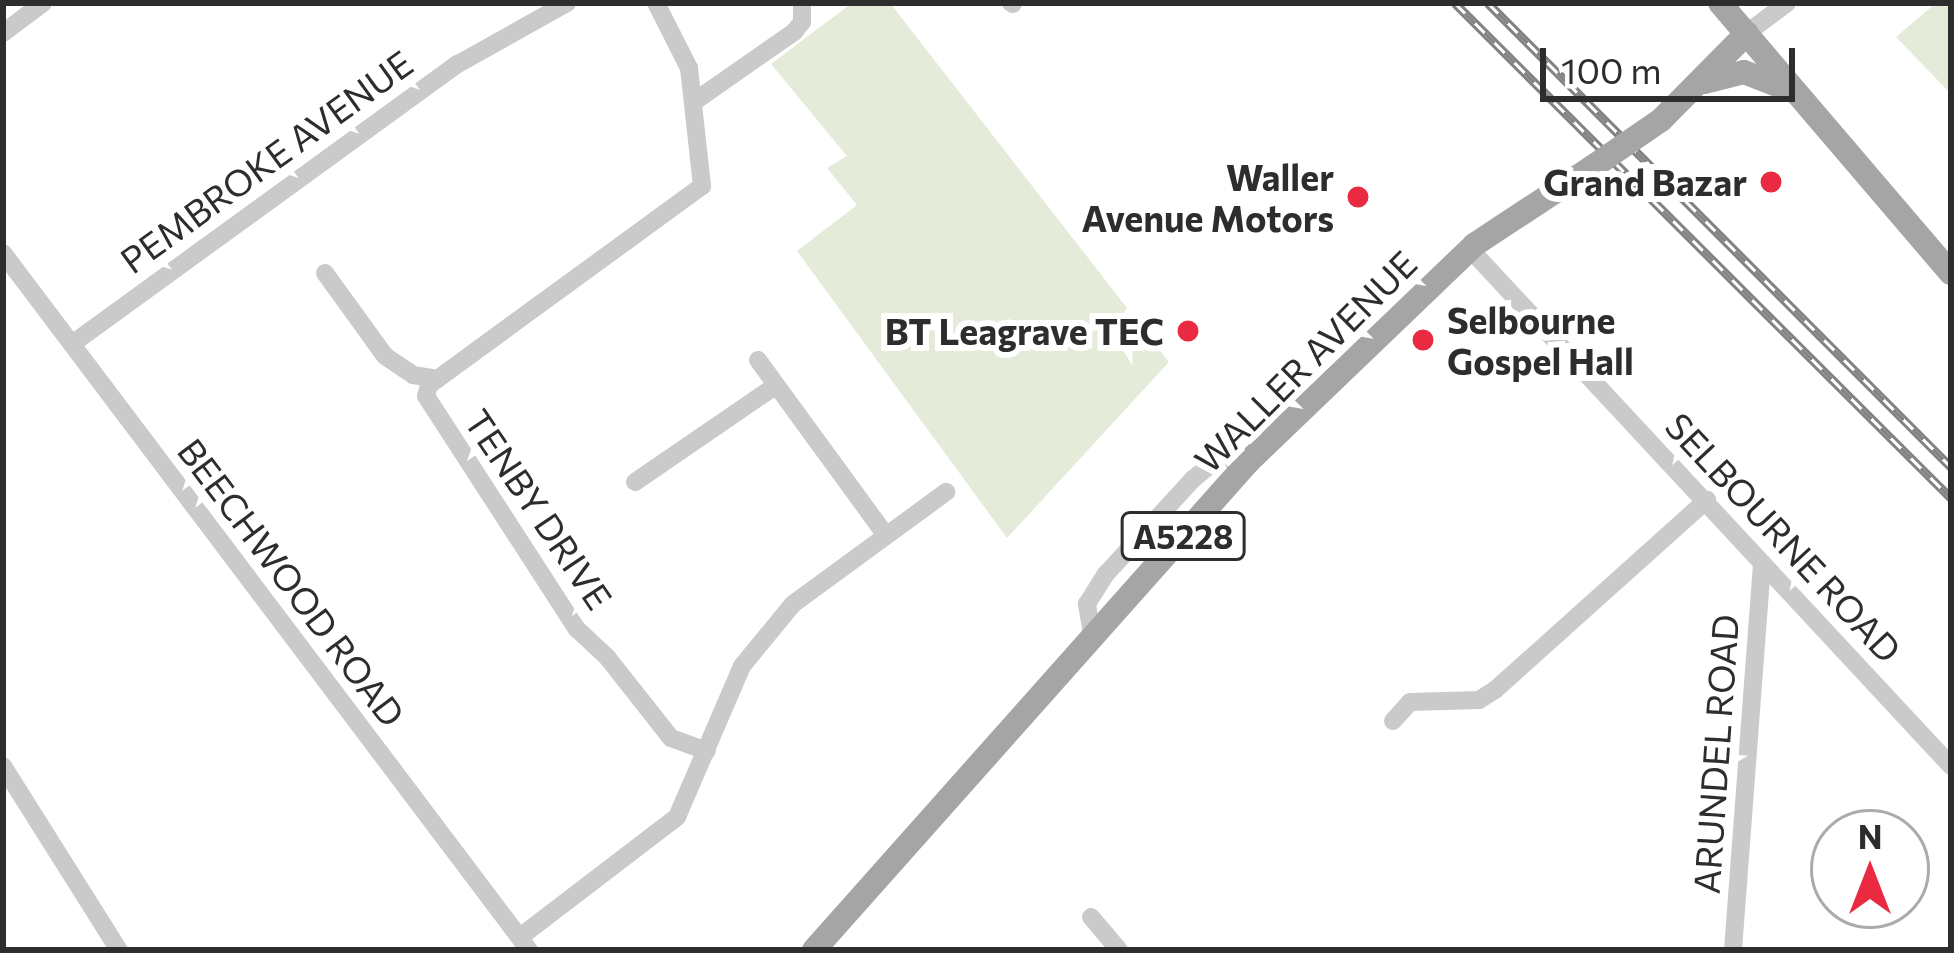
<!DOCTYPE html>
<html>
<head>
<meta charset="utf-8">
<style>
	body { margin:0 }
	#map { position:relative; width:1954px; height:953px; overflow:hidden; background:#fff; font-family:Commissioner,sans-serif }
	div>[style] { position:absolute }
	.green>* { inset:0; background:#e4ebd9 }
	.minor>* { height:18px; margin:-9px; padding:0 9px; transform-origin:9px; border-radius:9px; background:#cacaca }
	.major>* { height:24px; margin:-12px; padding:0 12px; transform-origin:12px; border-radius:12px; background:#a5a5a5 }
	.rail>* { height:9px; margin-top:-4.5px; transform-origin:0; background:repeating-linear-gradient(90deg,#fff 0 14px,#828282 0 28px); box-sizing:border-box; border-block:3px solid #828282 }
	.major-bridge>* { height:24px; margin:-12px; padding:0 12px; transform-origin:12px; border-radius:12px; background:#a5a5a5 }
	.dots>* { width:33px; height:33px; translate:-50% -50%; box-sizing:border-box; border:6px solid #fff; border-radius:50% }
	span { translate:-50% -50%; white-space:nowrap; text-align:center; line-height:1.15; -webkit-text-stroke:12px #fff; paint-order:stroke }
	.shield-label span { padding:3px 9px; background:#fff; border:3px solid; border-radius:9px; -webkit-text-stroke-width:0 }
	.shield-label { font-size:33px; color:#2d2d2d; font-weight:700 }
	.street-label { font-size:36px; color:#2d2d2d }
	.poi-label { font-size:36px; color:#2d2d2d; font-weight:700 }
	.right { translate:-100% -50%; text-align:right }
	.left { translate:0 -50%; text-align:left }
	.frame { position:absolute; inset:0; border:6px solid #2d2d2d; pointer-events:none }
	.north { position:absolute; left:1810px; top:809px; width:120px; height:120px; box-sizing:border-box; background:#fff; border:3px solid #ababab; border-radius:50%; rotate:0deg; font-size:33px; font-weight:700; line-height:48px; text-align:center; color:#2d2d2d }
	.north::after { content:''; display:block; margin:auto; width:42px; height:54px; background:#e92a41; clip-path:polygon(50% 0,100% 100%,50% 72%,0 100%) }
	.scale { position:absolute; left:1540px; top:48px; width:255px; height:54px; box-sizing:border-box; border:6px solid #2d2d2d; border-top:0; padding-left:15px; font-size:36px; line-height:42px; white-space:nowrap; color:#2d2d2d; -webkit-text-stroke:9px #fff; paint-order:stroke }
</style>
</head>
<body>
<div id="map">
	<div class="green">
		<div style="clip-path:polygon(852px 3px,890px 3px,1169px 362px,1007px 538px,797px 251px,857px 205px,827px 168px,847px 156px,771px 64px)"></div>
		<div style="clip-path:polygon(1936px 3px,1951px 3px,1951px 94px,1896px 37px)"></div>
	</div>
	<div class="minor">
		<div style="left:656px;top:3px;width:73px;rotate:63.1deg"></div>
		<div style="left:689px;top:68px;width:119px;rotate:83.7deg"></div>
		<div style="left:702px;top:186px;width:338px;rotate:143.9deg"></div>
		<div style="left:429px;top:385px;width:11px;rotate:105deg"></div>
		<div style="left:426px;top:396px;width:278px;rotate:57.1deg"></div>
		<div style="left:577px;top:629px;width:41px;rotate:43deg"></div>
		<div style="left:607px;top:657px;width:103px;rotate:51.7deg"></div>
		<div style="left:671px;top:738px;width:38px;rotate:20deg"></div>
		<div style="left:1011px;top:3px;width:2px;rotate:27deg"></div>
		<div style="left:3px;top:33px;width:50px;rotate:-36.9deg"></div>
		<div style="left:1747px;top:33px;width:50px;rotate:-36.9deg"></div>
		<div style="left:695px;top:101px;width:121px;rotate:-34.9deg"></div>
		<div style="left:794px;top:32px;width:13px;rotate:-51deg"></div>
		<div style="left:802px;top:22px;width:19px;rotate:-90deg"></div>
		<div style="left:1470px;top:249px;width:706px;rotate:47.07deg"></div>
		<div style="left:3px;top:253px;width:873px;rotate:52.96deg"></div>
		<div style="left:325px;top:273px;width:102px;rotate:54.1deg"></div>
		<div style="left:385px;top:356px;width:34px;rotate:34deg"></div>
		<div style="left:413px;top:375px;width:25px;rotate:9deg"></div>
		<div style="left:72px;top:344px;width:477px;rotate:-36deg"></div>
		<div style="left:458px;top:64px;width:125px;rotate:-29.2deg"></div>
		<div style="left:758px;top:360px;width:214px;rotate:53.9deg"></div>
		<div style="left:635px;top:482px;width:170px;rotate:-34.4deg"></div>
		<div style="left:1093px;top:639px;width:36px;rotate:-100deg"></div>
		<div style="left:1087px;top:604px;width:36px;rotate:-58deg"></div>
		<div style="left:1106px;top:574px;width:129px;rotate:-47.5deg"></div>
		<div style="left:1193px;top:479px;width:33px;rotate:-39deg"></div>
		<div style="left:1219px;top:458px;width:30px;rotate:6deg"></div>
		<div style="left:1393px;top:721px;width:25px;rotate:-48deg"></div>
		<div style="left:1410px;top:702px;width:69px;rotate:-1.7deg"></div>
		<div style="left:1479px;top:700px;width:19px;rotate:-32deg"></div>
		<div style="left:1495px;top:690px;width:285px;rotate:-41.9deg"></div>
		<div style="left:3px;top:766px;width:218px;rotate:57.8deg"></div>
		<div style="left:1091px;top:917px;width:43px;rotate:49.7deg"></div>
		<div style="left:520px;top:937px;width:198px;rotate:-37.4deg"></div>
		<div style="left:677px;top:817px;width:164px;rotate:-66.7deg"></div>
		<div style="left:742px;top:666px;width:80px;rotate:-50.6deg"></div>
		<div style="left:793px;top:604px;width:190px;rotate:-36.2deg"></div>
		<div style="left:1733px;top:950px;width:388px;rotate:-85.7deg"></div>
	</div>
	<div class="major">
		<div style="left:1720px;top:3px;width:355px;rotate:49.5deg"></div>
		<div style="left:1704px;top:82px;width:41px;rotate:-14deg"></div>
		<div style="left:1744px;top:72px;width:49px;rotate:21.4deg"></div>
		<div style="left:1661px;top:120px;width:122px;rotate:-45.3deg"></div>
		<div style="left:814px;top:950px;width:654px;rotate:-48.34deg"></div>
		<div style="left:1249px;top:461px;width:312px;rotate:-43.8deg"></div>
		<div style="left:1474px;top:245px;width:144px;rotate:-33.4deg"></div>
	</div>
	<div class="rail">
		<div style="left:1455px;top:3px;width:701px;rotate:44.94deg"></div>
		<div style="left:1488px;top:3px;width:655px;rotate:45.06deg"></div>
	</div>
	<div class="major-bridge">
		<div style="left:1594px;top:166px;width:81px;rotate:-34.5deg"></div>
	</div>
	<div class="dots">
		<div style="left:1771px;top:182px;background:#e92a41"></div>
		<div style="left:1358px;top:197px;background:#e92a41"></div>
		<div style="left:1188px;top:331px;background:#e92a41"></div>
		<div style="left:1423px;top:340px;background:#e92a41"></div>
	</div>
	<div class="shield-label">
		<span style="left:1183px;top:536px">A5228</span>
	</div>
	<div class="street-label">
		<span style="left:266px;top:161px;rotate:-36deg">PEMBROKE AVENUE</span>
		<span style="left:1305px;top:361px;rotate:-45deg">WALLER AVENUE</span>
		<span style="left:539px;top:509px;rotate:56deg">TENBY DRIVE</span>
		<span style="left:1784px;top:537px;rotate:47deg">SELBOURNE ROAD</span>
		<span style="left:292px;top:582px;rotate:53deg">BEECHWOOD ROAD</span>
		<span style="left:1715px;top:754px;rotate:-86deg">ARUNDEL ROAD</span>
	</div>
	<div class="poi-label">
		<span class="right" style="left:1334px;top:197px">Waller<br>Avenue Motors</span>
		<span class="right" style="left:1747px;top:182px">Grand Bazar</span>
		<span class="left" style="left:1447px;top:340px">Selbourne<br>Gospel Hall</span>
		<span class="right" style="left:1164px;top:331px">BT Leagrave TEC</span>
	</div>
	<div class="frame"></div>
	<div class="north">N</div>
	<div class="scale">100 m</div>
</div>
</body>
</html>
